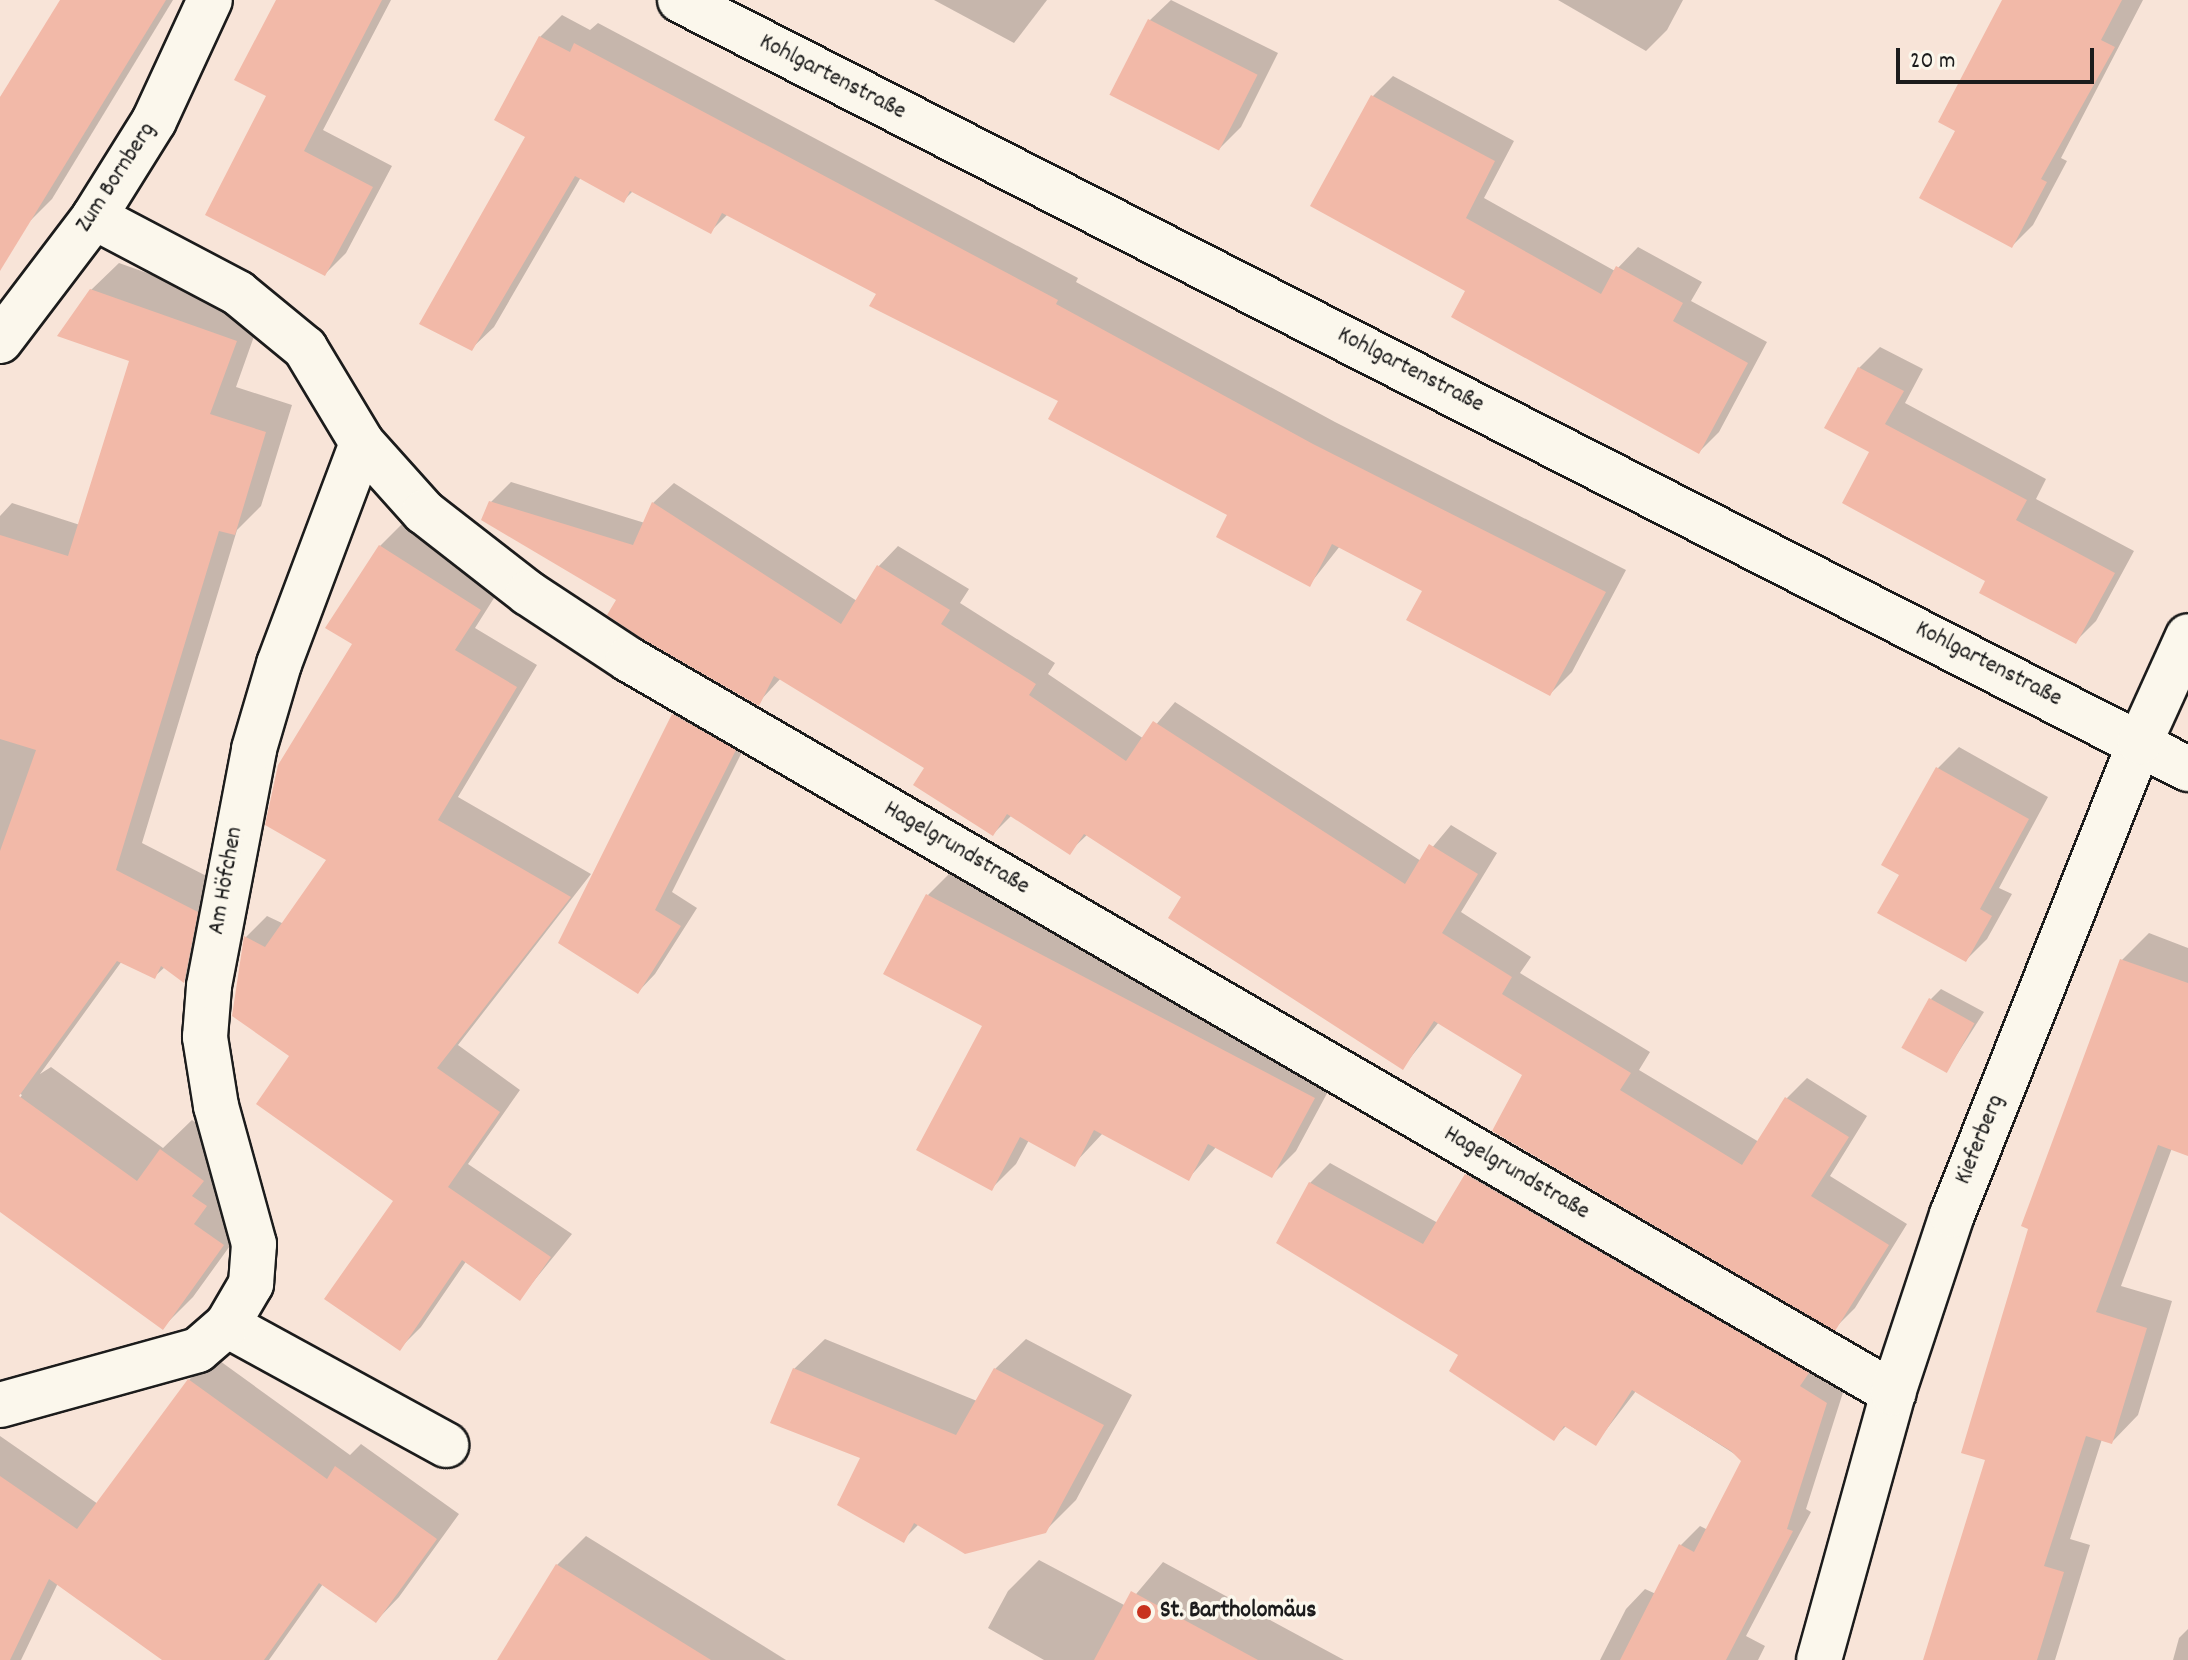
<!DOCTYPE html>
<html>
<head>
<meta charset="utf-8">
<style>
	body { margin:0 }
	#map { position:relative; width:2188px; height:1660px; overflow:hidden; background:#f8e4d8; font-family:Dekko,sans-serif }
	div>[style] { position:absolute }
	.shadow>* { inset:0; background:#0003 }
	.building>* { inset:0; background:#f2b9a8; transform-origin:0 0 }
	.roads { filter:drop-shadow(2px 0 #1c1c1c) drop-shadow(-2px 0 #1c1c1c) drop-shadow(0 2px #1c1c1c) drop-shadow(0 -2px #1c1c1c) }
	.street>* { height:44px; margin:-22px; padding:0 22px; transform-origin:22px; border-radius:22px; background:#fbf7ec }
	.dots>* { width:22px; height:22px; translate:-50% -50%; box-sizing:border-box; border:4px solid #fbf7ec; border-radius:50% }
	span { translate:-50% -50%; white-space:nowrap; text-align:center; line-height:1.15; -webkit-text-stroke:7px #fbf7ec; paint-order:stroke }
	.street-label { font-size:24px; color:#1c1c1c }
	.poi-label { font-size:24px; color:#1c1c1c; font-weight:700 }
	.left { translate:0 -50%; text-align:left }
	.scale { position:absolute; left:1896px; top:48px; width:198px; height:36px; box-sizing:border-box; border:4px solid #1c1c1c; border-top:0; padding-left:10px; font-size:24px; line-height:28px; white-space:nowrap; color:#1c1c1c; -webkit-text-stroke:6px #fbf7ec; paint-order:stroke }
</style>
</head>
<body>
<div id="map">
	<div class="shadow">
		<div style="clip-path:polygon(62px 0,173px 0,52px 199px,31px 220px,0 200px,0 98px)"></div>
		<div style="clip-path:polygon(278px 0,391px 0,323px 130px,392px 166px,346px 253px,325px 274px,268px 95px)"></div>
		<div style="clip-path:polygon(934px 0,1047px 0,1014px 43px)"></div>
		<div style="clip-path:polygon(1171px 0,1278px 53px,1241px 127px,1220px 148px,1149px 21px)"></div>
		<div style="clip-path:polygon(1558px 0,1683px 0,1667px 30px,1646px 51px)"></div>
		<div style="clip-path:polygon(2005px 0,2143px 0,2061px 158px,2067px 161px,2033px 225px,2012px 246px,1958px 130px)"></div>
		<div style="clip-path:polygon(562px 15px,590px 30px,598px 23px,1078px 278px,1076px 282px,1335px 422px,1626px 570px,1572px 672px,1550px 694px,1424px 590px,1340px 546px,1310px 584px,1230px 514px,1060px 400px,878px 294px,728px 214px,710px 232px,633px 191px,624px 200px,581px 177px,494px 327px,472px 348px,528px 136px,540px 37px)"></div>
		<div style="clip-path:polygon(1393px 76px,1514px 141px,1484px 198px,1615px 271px,1638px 247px,1702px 282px,1691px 301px,1767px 342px,1719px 432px,1699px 452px,1468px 290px,1313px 205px,1373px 96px)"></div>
		<div style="clip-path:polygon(119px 263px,262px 314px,236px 387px,292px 405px,261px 506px,237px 530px,142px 843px,224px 885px,211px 953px,184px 980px,165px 967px,154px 977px,122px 961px,40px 1074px,51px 1067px,163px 1148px,192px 1120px,232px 1149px,253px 1214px,193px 1297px,163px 1327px,0 1210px,0 1125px,22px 1095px,0 1080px,0 516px,12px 503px,80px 525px,131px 360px,91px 290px)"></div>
		<div style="clip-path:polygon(1880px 347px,1923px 369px,1905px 403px,2046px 479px,2036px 499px,2134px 551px,2096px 621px,2075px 642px,1988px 580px,1872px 451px,1859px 368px)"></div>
		<div style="clip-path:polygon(511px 482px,645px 523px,653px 503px,674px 483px,857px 601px,878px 567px,898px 546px,969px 589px,960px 603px,1055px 663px,1048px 674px,1144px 739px,1175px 702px,1421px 861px,1451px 825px,1497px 853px,1461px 912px,1531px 957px,1520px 973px,1650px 1052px,1639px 1070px,1759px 1142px,1787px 1098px,1807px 1078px,1867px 1116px,1830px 1176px,1907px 1224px,1855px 1308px,1835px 1328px,1525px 1074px,1439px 1022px,1403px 1067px,1184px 897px,1088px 834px,1069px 852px,1012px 815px,993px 834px,927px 767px,781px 678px,758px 703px,491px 502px)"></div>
		<div style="clip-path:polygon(402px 524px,501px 587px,475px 628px,537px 665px,458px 797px,591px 874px,458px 1045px,520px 1090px,468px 1164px,572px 1234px,520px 1298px,467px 1260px,421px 1327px,400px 1348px,396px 1200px,292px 1056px,234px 1015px,246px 937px,267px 916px,284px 924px,329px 859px,354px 643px,380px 546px)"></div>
		<div style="clip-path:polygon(692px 697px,752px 732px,672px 892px,697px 908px,655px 974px,638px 992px,561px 942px,674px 715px)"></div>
		<div style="clip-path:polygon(1959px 747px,2048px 797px,1999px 888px,2012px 894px,1987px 939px,1966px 960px,1902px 874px,1938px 768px)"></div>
		<div style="clip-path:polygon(952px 871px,1338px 1073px,1296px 1151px,1271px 1176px,1217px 1146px,1188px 1179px,1103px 1133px,1074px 1164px,1029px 1140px,1016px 1164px,992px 1188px,984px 1025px,928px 895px)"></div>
		<div style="clip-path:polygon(2149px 933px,2188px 948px,2188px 1154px,2172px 1148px,2121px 1286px,2172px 1301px,2138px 1415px,2112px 1442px,2102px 1439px,2070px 1539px,2090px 1545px,2055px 1660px,1925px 1660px,1988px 1459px,2122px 960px)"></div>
		<div style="clip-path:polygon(1941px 989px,1984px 1012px,1947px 1070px,1931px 999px)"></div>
		<div style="clip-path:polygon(1487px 1156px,1846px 1383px,1806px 1509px,1811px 1512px,1746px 1636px,1765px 1646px,1758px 1660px,1600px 1660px,1626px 1609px,1645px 1589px,1656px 1594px,1681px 1545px,1700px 1526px,1708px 1530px,1744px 1460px,1636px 1391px,1596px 1443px,1567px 1425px,1553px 1439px,1461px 1355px,1310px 1183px,1330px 1163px,1438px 1223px,1467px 1175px)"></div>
		<div style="clip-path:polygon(825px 1339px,977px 1401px,995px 1369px,1026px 1339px,1132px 1395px,1076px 1500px,1045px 1531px,919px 1524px,903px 1540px,863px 1457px,794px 1369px)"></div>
		<div style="clip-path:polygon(213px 1356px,350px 1455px,361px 1444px,459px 1514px,399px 1597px,376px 1621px,323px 1584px,269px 1660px,165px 1660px,58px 1583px,21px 1660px,0 1660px,0 1436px,98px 1504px,189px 1380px)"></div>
		<div style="clip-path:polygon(586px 1536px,786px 1660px,499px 1660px,557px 1565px)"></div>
		<div style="clip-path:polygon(1039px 1560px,1126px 1606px,1163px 1562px,1344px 1660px,1044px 1660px,988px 1628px,1008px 1591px)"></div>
		<div style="clip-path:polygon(2188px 1629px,2188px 1660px,2173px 1660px,2179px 1638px)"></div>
	</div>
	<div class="building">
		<div style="clip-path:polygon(60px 0,166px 0,0 271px,0 97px)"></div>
		<div style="clip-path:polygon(276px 0,382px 0,304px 151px,373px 187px,325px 276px,205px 215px,266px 96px,234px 80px)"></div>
		<div style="clip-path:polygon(2002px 0,2122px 0,2101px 40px,2115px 47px,2041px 179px,2047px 182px,2012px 248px,1919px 198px,1955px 131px,1938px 122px)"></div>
		<div style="left:1148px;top:19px;width:123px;height:85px;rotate:27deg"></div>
		<div style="clip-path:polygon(539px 36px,570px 52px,574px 43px,1058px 300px,1056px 304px,1313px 444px,1606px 592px,1550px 696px,1406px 620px,1422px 591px,1332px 544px,1310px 587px,1216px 537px,1227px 515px,1048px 419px,1058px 401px,869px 306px,876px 294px,722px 213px,711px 234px,630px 191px,624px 203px,575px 176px,472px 351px,419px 324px,525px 137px,494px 120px)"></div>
		<div style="clip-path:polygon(1371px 95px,1495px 161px,1466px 218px,1601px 294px,1616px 266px,1683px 303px,1673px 321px,1748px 363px,1699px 454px,1451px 317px,1465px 291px,1310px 206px)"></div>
		<div style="clip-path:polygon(90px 289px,237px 341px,210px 414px,266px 432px,235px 535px,219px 531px,116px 870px,198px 912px,184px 983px,161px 966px,155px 979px,117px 961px,19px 1096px,137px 1181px,160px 1149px,204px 1181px,192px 1196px,207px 1206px,194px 1224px,224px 1245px,163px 1330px,0 1212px,0 851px,36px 750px,0 739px,0 535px,68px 556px,129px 361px,57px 336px)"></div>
		<div style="clip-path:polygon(1858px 367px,1904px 391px,1885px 424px,2027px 500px,2016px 520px,2115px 573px,2076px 644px,1979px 593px,1985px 581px,1842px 503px,1869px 452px,1824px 428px)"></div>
		<div style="clip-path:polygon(489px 501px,633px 545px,652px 502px,841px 624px,877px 565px,950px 610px,941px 624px,1036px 684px,1029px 695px,1126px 761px,1153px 721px,1405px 884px,1429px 844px,1478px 874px,1442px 933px,1512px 977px,1502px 994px,1631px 1073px,1620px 1090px,1742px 1165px,1785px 1097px,1849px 1137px,1811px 1196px,1889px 1245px,1835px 1331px,1492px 1131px,1522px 1075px,1434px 1021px,1403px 1070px,1168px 918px,1181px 897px,1084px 834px,1070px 855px,1007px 814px,993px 836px,913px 785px,924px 768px,774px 676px,759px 706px,641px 638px,607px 615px,616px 600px,481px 520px)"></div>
		<div style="clip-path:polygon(379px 545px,481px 610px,455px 650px,517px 687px,438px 820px,571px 897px,437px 1068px,500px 1112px,448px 1187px,551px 1257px,520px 1301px,462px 1260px,400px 1351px,324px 1299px,393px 1201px,256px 1104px,289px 1056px,232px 1016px,244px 936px,265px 947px,326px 860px,265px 825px,278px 765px,352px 644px,325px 628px)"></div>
		<div style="clip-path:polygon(672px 714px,736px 750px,655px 910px,681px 926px,638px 994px,558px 943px)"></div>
		<div style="clip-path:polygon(1936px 767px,2029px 819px,1980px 909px,1992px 916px,1966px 962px,1877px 913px,1899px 875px,1881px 865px)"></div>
		<div style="clip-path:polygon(926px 894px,1315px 1098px,1272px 1178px,1208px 1144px,1189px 1181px,1094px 1130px,1075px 1167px,1020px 1137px,992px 1191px,916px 1150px,982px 1026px,883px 974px)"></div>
		<div style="clip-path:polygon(2120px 959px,2188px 983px,2188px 1156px,2158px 1145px,2096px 1312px,2147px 1328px,2112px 1444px,2086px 1436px,2044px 1566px,2064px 1572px,2037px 1660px,1923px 1660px,1985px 1460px,1961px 1453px,2028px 1229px,2021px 1226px)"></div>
		<div style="left:1929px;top:998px;width:52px;height:57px;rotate:29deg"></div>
		<div style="clip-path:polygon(1465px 1174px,1809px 1373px,1800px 1386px,1827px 1403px,1787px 1529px,1793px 1531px,1726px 1660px,1620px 1660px,1679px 1544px,1694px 1552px,1741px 1461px,1731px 1451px,1632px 1390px,1596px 1446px,1564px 1426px,1554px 1441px,1449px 1371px,1458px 1355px,1276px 1243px,1309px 1182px,1423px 1244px)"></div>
		<div style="clip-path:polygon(793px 1368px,956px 1435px,994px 1368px,1104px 1425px,1046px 1533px,965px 1554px,914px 1523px,904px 1543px,837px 1505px,860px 1458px,770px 1423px)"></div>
		<div style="clip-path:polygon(188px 1379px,327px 1479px,335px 1466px,437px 1539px,376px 1623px,319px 1583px,264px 1660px,162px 1660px,49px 1579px,10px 1660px,0 1660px,0 1476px,77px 1529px)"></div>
		<div style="clip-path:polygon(556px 1564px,711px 1660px,497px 1660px)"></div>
		<div style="clip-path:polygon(1131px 1591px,1258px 1660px,1094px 1660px)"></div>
	</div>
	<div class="roads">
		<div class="street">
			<div style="left:680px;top:0;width:1693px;rotate:27.02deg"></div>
			<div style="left:94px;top:217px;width:163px;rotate:27.8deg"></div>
			<div style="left:238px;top:293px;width:87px;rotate:39.4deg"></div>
			<div style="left:305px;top:348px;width:111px;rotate:59deg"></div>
			<div style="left:362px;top:443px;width:93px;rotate:48.1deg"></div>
			<div style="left:424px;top:512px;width:132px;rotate:37.9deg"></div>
			<div style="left:528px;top:593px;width:120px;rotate:33.4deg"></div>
			<div style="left:628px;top:659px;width:1463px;rotate:30.12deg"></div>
			<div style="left:0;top:341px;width:156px;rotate:-52.8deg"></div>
			<div style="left:94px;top:217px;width:113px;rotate:-58deg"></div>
			<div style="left:154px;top:121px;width:133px;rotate:-65.2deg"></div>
			<div style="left:227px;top:1325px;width:250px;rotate:28.7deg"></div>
			<div style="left:0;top:1405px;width:205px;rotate:-15.5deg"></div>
			<div style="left:198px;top:1350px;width:38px;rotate:-41deg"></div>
			<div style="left:227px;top:1325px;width:48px;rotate:-59.7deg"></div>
			<div style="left:251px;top:1284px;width:40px;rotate:-85.7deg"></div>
			<div style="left:254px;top:1244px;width:143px;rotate:-105.4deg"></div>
			<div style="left:216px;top:1106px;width:70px;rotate:-99.1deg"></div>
			<div style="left:205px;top:1037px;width:51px;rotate:-85.5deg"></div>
			<div style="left:209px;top:986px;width:241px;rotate:-79.2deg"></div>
			<div style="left:254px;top:749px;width:89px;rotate:-73.6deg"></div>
			<div style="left:279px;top:664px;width:236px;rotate:-69.4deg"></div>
			<div style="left:1819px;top:1660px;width:277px;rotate:-74.5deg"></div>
			<div style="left:1893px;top:1393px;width:188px;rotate:-71.7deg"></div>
			<div style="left:1952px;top:1215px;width:509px;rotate:-68.32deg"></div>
			<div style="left:2140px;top:742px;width:116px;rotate:-65.6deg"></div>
		</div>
	</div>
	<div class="dots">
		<div style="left:1144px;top:1612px;background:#c8321e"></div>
	</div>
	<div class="street-label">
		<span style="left:832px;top:78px;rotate:27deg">Kohlgartenstraße</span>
		<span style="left:117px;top:178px;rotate:-57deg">Zum Bornberg</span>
		<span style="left:1410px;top:371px;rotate:27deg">Kohlgartenstraße</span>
		<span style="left:1988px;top:665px;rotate:27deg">Kohlgartenstraße</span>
		<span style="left:956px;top:849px;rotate:30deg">Hagelgrundstraße</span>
		<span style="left:227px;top:881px;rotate:-80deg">Am Höfchen</span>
		<span style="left:1981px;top:1140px;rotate:-68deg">Kieferberg</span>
		<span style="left:1516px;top:1174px;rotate:30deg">Hagelgrundstraße</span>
	</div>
	<div class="poi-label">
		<span class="left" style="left:1160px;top:1612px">St. Bartholomäus</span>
	</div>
	<div class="scale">20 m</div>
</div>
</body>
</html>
